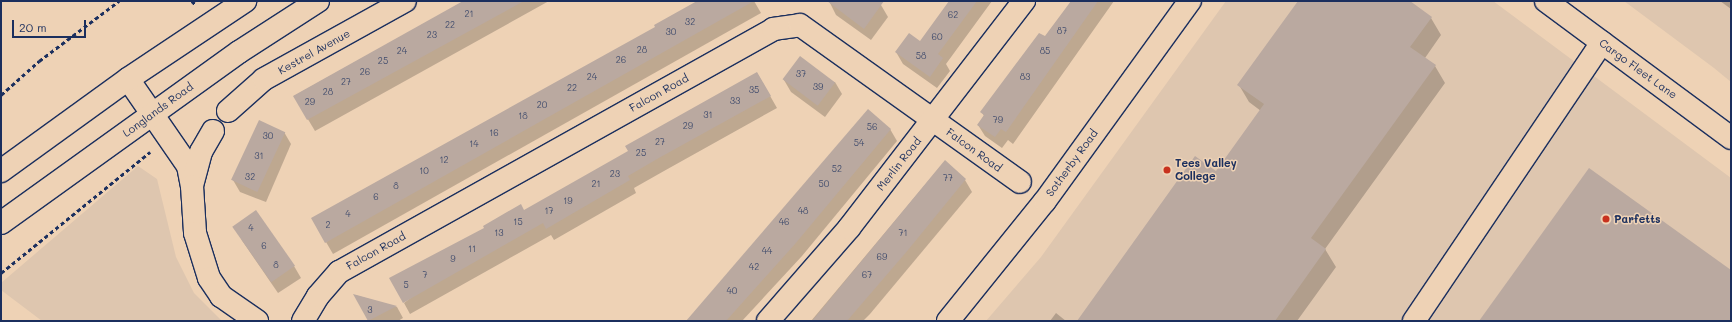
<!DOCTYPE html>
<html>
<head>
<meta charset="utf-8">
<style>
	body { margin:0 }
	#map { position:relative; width:1732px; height:322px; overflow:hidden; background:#eed2b5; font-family:Mali,sans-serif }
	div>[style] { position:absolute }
	.built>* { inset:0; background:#dec6af }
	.shadow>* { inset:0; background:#0003 }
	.building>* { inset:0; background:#baa9a0; transform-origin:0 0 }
	.path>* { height:2.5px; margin-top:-1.25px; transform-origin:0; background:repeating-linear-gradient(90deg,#1b2f5e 0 4px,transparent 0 7px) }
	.roads { filter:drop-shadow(1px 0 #1b2f5e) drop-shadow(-1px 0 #1b2f5e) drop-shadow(0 1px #1b2f5e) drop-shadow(0 -1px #1b2f5e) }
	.minor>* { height:22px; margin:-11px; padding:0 11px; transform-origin:11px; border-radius:11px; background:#eed2b5 }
	.major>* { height:22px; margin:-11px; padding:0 11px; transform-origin:11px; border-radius:11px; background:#eed2b5 }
	.dots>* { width:11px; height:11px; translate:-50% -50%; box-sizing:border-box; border:2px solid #eed2b5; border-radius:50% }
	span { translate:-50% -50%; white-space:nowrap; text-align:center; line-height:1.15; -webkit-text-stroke:3px #eed2b5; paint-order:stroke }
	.number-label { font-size:9px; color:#434e6e }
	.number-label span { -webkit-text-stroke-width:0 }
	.street-label { font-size:11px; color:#1b2f5e }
	.poi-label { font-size:11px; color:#1b2f5e; font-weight:700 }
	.left { translate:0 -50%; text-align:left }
	.frame { position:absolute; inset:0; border:2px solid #1b2f5e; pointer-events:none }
	.scale { position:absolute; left:12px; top:20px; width:74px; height:18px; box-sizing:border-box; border:2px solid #1b2f5e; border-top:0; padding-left:5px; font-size:12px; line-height:14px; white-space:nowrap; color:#1b2f5e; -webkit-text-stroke:3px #eed2b5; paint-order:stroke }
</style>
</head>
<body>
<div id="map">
	<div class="built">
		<div style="clip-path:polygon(1226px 1px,1493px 1px,1731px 178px,1731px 321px,986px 321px,1041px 257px)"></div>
		<div style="clip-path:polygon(1624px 1px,1731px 1px,1731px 82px,1714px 68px)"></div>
		<div style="clip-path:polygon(138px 166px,157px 179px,176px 257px,194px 293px,222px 321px,42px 321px,1px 290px,1px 283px)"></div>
	</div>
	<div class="shadow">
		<div style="clip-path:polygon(465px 1px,549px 1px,315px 131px,294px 96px)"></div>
		<div style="clip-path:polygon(702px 1px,754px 1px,761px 13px,333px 254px,326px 242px)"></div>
		<div style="clip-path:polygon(831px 1px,875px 1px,881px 5px,888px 17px,871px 40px,836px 15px,830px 3px)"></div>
		<div style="clip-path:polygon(951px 1px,992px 1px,946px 64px,950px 71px,937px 88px,903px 64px,896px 52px,920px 43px)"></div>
		<div style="clip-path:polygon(1072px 1px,1114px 1px,1013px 144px,1008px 140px,1002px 148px,985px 136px,978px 125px,984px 116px,982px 112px,1045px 37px)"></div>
		<div style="clip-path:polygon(1300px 1px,1408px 1px,1431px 18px,1441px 35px,1425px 58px,1435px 66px,1445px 83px,1325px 249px,1336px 267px,1297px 321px,1079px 321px,1216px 173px,1261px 111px,1249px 102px,1239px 85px)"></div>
		<div style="clip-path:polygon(1720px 1px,1731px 1px,1731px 9px)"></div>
		<div style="clip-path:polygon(757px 73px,777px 108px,664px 171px,634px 188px,636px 193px,554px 240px,551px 235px,410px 314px,404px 303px,524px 211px,629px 152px)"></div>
		<div style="clip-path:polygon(784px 80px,835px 82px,842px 94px,825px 117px,791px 92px)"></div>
		<div style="clip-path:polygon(890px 129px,897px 141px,802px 256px,742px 321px,688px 321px)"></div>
		<div style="clip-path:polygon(284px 132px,291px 144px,266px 202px,240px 192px,233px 180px)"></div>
		<div style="clip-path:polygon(945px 161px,965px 180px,972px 192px,870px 314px,863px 321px,811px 321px)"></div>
		<div style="clip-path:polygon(241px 239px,294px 266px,301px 278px,278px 293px)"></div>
		<div style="clip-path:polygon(355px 295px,397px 307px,403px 318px,398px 321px,369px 321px)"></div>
		<div style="clip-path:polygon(1056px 313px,1066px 321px,1050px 321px)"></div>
	</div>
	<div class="building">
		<div style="clip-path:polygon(463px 1px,524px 1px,307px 120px,293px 96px)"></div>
		<div style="clip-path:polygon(697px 1px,754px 1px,325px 243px,311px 218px,655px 27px,654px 25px)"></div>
		<div style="clip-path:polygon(827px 1px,884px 1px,864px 29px)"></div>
		<div style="clip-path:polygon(949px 1px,977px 1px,938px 54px,943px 58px,930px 77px,895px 52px,909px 33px,920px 41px)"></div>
		<div style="clip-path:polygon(1071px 1px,1098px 1px,1006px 132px,1001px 129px,995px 137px,977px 125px,984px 115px,980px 112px,1039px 33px,1045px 36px)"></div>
		<div style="clip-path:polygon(1298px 1px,1410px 1px,1432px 17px,1410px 47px,1436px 65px,1311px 238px,1326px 249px,1275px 321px,1077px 321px,1195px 156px,1216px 171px,1264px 104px,1237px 85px)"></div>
		<div style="left:800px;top:56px;width:44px;height:29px;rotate:37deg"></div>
		<div style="clip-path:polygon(757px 72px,771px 96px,657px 159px,628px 176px,630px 180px,546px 229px,543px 223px,403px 303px,389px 278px,484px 228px,483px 226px,521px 204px,524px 210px,628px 151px,625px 146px)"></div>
		<div style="clip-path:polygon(868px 109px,891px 129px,795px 244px,726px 321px,686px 321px)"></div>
		<div style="left:259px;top:120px;width:29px;height:66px;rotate:25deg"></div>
		<div style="clip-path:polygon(945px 160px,966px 179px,908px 250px,847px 321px,812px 321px)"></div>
		<div style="clip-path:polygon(1589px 168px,1731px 270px,1731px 321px,1479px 321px)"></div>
		<div style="left:256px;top:210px;width:68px;height:29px;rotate:55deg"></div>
		<div style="clip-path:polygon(353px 294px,397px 306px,368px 321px)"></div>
	</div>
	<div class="path">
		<div style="left:192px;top:1px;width:6px;rotate:45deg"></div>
		<div style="left:1px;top:95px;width:51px;rotate:-41.8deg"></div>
		<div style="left:39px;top:61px;width:100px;rotate:-36.9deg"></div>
		<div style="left:1px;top:273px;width:192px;rotate:-39.1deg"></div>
	</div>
	<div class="roads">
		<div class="minor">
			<div style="left:128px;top:79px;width:106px;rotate:55.4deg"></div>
			<div style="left:188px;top:166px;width:20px;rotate:79deg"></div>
			<div style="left:228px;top:111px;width:48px;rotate:-41.6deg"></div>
			<div style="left:264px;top:79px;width:161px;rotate:-29deg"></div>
			<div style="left:213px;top:131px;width:24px;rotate:120deg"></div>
			<div style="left:201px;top:152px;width:35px;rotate:105deg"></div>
			<div style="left:192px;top:186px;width:47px;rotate:86.3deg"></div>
			<div style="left:195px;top:233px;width:47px;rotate:72.7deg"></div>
			<div style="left:209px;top:278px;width:22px;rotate:56deg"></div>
			<div style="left:221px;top:296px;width:44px;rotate:34.8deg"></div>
			<div style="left:303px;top:321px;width:29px;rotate:-59deg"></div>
			<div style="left:318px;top:296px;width:32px;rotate:-49deg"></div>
			<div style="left:339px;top:272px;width:497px;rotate:-29.2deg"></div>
			<div style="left:773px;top:29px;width:27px;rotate:-8deg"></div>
			<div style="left:800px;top:25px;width:270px;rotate:35.5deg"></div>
			<div style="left:768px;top:321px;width:123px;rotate:-48.9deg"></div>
			<div style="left:849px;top:228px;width:287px;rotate:-52.4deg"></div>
			<div style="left:948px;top:321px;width:154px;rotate:-51.1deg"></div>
			<div style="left:1045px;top:201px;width:247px;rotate:-54.1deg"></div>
			<div style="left:1414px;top:321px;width:336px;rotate:-56deg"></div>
		</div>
		<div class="major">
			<div style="left:1546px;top:1px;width:230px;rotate:36.5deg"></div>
			<div style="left:1px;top:171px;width:157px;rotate:-35.9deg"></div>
			<div style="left:128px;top:79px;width:141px;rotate:-33.7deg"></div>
			<div style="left:1px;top:223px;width:293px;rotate:-35.7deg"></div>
			<div style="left:239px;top:52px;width:94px;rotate:-32.8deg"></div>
		</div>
	</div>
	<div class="dots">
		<div style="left:1167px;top:170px;background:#c8321e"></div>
		<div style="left:1606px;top:219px;background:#c8321e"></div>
	</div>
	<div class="number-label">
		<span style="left:469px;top:14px">21</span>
		<span style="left:953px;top:15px">62</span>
		<span style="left:690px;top:22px">32</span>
		<span style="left:450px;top:25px">22</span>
		<span style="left:1062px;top:31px">87</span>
		<span style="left:671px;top:32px">30</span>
		<span style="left:432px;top:35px">23</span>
		<span style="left:937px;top:37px">60</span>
		<span style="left:642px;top:50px">28</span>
		<span style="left:402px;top:51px">24</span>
		<span style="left:1045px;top:51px">85</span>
		<span style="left:921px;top:56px">58</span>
		<span style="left:621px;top:60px">26</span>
		<span style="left:383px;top:61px">25</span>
		<span style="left:365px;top:72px">26</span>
		<span style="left:801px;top:74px">37</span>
		<span style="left:592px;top:77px">24</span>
		<span style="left:1025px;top:77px">83</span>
		<span style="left:346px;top:82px">27</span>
		<span style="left:818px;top:87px">39</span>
		<span style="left:572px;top:88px">22</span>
		<span style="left:754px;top:90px">35</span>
		<span style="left:328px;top:92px">28</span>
		<span style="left:735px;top:101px">33</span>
		<span style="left:310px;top:102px">29</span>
		<span style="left:542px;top:105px">20</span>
		<span style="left:708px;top:115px">31</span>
		<span style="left:523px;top:116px">18</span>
		<span style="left:998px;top:120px">79</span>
		<span style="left:688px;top:126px">29</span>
		<span style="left:872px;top:127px">56</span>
		<span style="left:494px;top:133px">16</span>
		<span style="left:268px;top:136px">30</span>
		<span style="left:660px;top:142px">27</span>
		<span style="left:859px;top:143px">54</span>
		<span style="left:474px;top:144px">14</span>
		<span style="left:641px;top:153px">25</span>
		<span style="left:259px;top:156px">31</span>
		<span style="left:444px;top:160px">12</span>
		<span style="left:837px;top:169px">52</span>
		<span style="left:424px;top:171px">10</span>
		<span style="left:615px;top:174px">23</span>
		<span style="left:250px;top:177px">32</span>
		<span style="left:948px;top:178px">77</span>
		<span style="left:596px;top:184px">21</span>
		<span style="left:824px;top:184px">50</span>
		<span style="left:396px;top:186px">8</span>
		<span style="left:376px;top:197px">6</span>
		<span style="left:568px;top:201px">19</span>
		<span style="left:549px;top:211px">17</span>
		<span style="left:803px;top:211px">48</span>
		<span style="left:348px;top:214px">4</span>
		<span style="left:518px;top:222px">15</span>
		<span style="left:784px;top:222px">46</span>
		<span style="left:328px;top:225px">2</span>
		<span style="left:251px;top:228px">4</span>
		<span style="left:499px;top:233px">13</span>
		<span style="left:903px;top:233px">71</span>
		<span style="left:264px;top:246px">6</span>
		<span style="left:472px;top:249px">11</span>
		<span style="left:767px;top:251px">44</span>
		<span style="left:882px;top:257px">69</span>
		<span style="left:453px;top:259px">9</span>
		<span style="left:276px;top:265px">8</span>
		<span style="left:754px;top:267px">42</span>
		<span style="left:425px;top:275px">7</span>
		<span style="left:867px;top:275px">67</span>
		<span style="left:406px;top:285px">5</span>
		<span style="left:732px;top:291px">40</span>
		<span style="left:370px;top:310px">3</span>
	</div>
	<div class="street-label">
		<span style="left:314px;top:52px;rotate:-29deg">Kestrel Avenue</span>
		<span style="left:1638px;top:69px;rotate:36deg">Cargo Fleet Lane</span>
		<span style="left:659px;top:93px;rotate:-29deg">Falcon Road</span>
		<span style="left:158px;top:110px;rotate:-36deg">Longlands Road</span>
		<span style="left:974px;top:150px;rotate:36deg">Falcon Road</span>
		<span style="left:1072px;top:163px;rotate:-54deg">Sotherby Road</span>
		<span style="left:899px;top:164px;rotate:-52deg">Merlin Road</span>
		<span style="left:376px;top:251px;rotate:-29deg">Falcon Road</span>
	</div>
	<div class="poi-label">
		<span class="left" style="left:1175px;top:170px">Tees Valley<br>College</span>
		<span class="left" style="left:1614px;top:219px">Parfetts</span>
	</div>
	<div class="frame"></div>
	<div class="scale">20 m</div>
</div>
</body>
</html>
